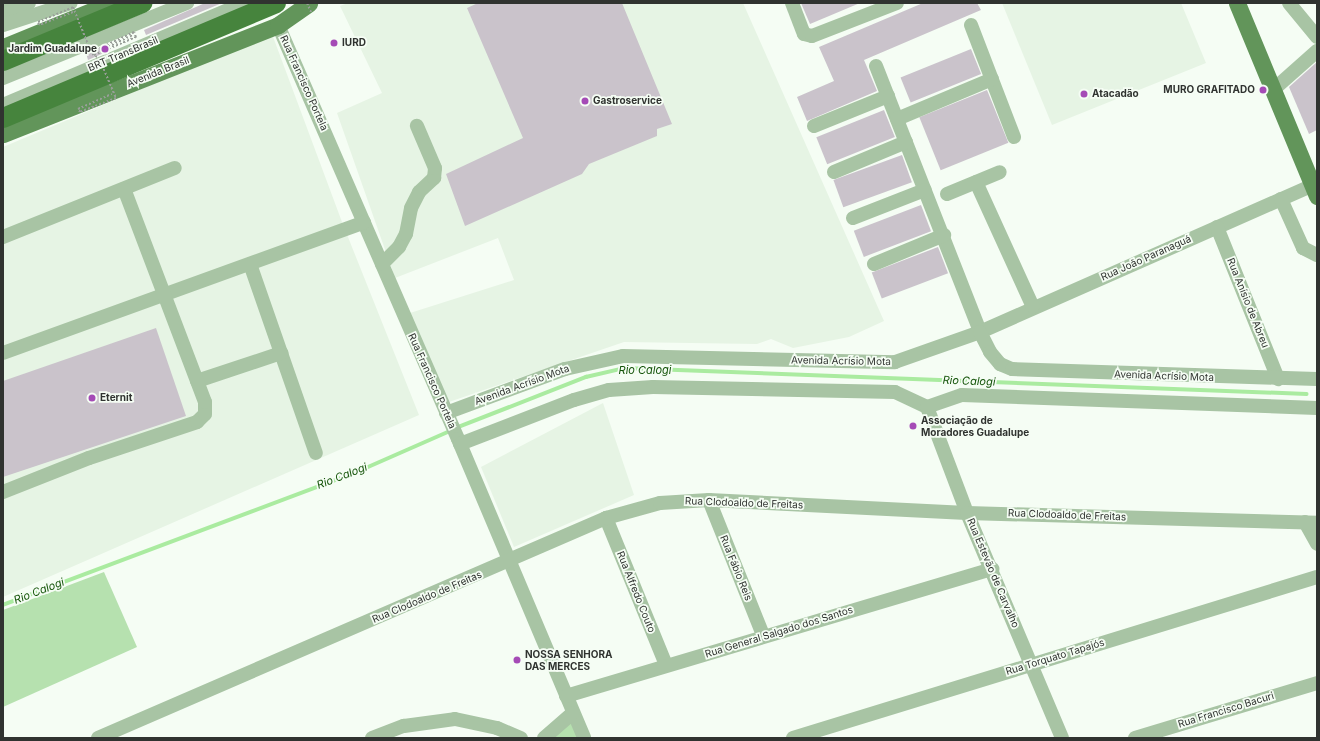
<!DOCTYPE html>
<html>
<head>
<meta charset="utf-8">
<style>
	body { margin:0 }
	#map { position:relative; width:1320px; height:741px; overflow:hidden; background:#f5fdf4; font-family:Inter,sans-serif }
	div>[style] { position:absolute }
	.built>* { inset:0; background:#e6f4e4 }
	.green>* { inset:0; background:#b6e1af }
	.stream>* { height:3.5px; margin:-1.75px; padding:0 1.75px; transform-origin:1.75px; border-radius:1.75px; background:#aaeba0 }
	.building>* { inset:0; background:#cac3cb; transform-origin:0 0 }
	.minor>* { height:14px; margin:-7px; padding:0 7px; transform-origin:7px; border-radius:7px; background:#a8c4a4 }
	.major>* { height:17px; margin:-8.5px; padding:0 8.5px; transform-origin:8.5px; border-radius:8.5px; background:#62955a }
	.highway>* { height:20px; margin:-10px; padding:0 10px; transform-origin:10px; border-radius:10px; background:#46843d }
	.path-bridge>* { height:2px; margin-top:-1px; transform-origin:0; background:repeating-linear-gradient(90deg,#989e98 0 2px,transparent 0 4px) }
	.dots>* { width:11px; height:11px; translate:-50% -50%; box-sizing:border-box; border:2px solid #f5fdf4; border-radius:50% }
	span { translate:-50% -50%; white-space:nowrap; text-align:center; line-height:1.15; -webkit-text-stroke:3.5px #f5fdf4; paint-order:stroke }
	.poi-label { font-size:10px; color:#303330; font-weight:700 }
	.left { translate:0 -50%; text-align:left }
	.right { translate:-100% -50%; text-align:right }
	.street-label { font-size:10px; color:#303330 }
	.water-label { font-size:11px; color:#135308; font-style:italic }
	.frame { position:absolute; inset:0; border:4px solid #303330; pointer-events:none }
</style>
</head>
<body>
<div id="map">
	<div class="built">
		<div style="clip-path:polygon(348px 3px,743px 3px,884px 321px,849px 337px,793px 348px,771px 339px,757px 344px,624px 342px,449px 402px,410px 313px,514px 280px,498px 238px,395px 278px,337px 113px,382px 93px,340px 6px)"></div>
		<div style="clip-path:polygon(1002px 3px,1181px 3px,1206px 63px,1052px 125px)"></div>
		<div style="clip-path:polygon(272px 34px,342px 222px,419px 415px,3px 597px,3px 147px)"></div>
		<div style="clip-path:polygon(603px 403px,634px 495px,514px 547px,481px 467px)"></div>
	</div>
	<div class="green">
		<div style="clip-path:polygon(104px 572px,137px 647px,3px 707px,3px 610px)"></div>
		<div style="clip-path:polygon(570px 721px,578px 738px,549px 738px)"></div>
	</div>
	<div class="stream">
		<div style="left:456px;top:428px;width:140px;rotate:-21.4deg"></div>
		<div style="left:586px;top:377px;width:40px;rotate:-13deg"></div>
		<div style="left:625px;top:368px;width:682px;rotate:2.18deg"></div>
		<div style="left:3px;top:605px;width:380px;rotate:-20.6deg"></div>
		<div style="left:359px;top:471px;width:99px;rotate:-23.7deg"></div>
	</div>
	<div class="building">
		<div style="clip-path:polygon(205px 3px,222px 3px,146px 35px,144px 30px)"></div>
		<div style="clip-path:polygon(478px 3px,622px 3px,672px 124px,657px 129px,657px 136px,589px 164px,582px 174px,465px 226px,446px 174px,523px 138px,467px 8px)"></div>
		<div style="clip-path:polygon(801px 3px,860px 3px,810px 24px)"></div>
		<div style="clip-path:polygon(923px 3px,977px 3px,981px 10px,864px 60px,877px 91px,807px 121px,797px 97px,834px 81px,819px 47px)"></div>
		<div style="clip-path:polygon(104px 46px,106px 52px,88px 60px,86px 53px)"></div>
		<div style="left:971px;top:49px;width:27px;height:76px;rotate:68deg"></div>
		<div style="clip-path:polygon(1317px 62px,1317px 130px,1309px 134px,1289px 87px)"></div>
		<div style="left:987px;top:90px;width:57px;height:73px;rotate:68deg"></div>
		<div style="left:884px;top:110px;width:29px;height:73px;rotate:68deg"></div>
		<div style="left:902px;top:155px;width:29px;height:73px;rotate:70deg"></div>
		<div style="left:921px;top:205px;width:28px;height:72px;rotate:69deg"></div>
		<div style="left:938px;top:247px;width:28px;height:71px;rotate:69deg"></div>
		<div style="clip-path:polygon(156px 328px,186px 416px,3px 477px,3px 381px)"></div>
	</div>
	<div class="minor">
		<div style="left:792px;top:3px;width:33px;rotate:69deg"></div>
		<div style="left:804px;top:34px;width:8px;rotate:14deg"></div>
		<div style="left:812px;top:36px;width:91px;rotate:-21.2deg"></div>
		<div style="left:1289px;top:3px;width:44px;rotate:50.5deg"></div>
		<div style="left:3px;top:11px;width:27px;rotate:-17deg"></div>
		<div style="left:3px;top:25px;width:71px;rotate:-17.9deg"></div>
		<div style="left:278px;top:25px;width:451px;rotate:66.5deg"></div>
		<div style="left:458px;top:439px;width:324px;rotate:67.1deg"></div>
		<div style="left:971px;top:25px;width:120px;rotate:69deg"></div>
		<div style="left:876px;top:66px;width:286px;rotate:68.6deg"></div>
		<div style="left:980px;top:332px;width:364px;rotate:-23.8deg"></div>
		<div style="left:3px;top:78px;width:199px;rotate:-22.2deg"></div>
		<div style="left:1273px;top:90px;width:59px;rotate:-41.6deg"></div>
		<div style="left:3px;top:105px;width:262px;rotate:-22.9deg"></div>
		<div style="left:897px;top:119px;width:103px;rotate:-22.8deg"></div>
		<div style="left:814px;top:126px;width:80px;rotate:-22.1deg"></div>
		<div style="left:834px;top:172px;width:78px;rotate:-22.6deg"></div>
		<div style="left:976px;top:182px;width:137px;rotate:65.5deg"></div>
		<div style="left:947px;top:194px;width:57px;rotate:-22.5deg"></div>
		<div style="left:1281px;top:199px;width:54px;rotate:65.8deg"></div>
		<div style="left:1303px;top:248px;width:16px;rotate:27deg"></div>
		<div style="left:853px;top:218px;width:77px;rotate:-21.3deg"></div>
		<div style="left:1217px;top:227px;width:164px;rotate:68.1deg"></div>
		<div style="left:3px;top:237px;width:185px;rotate:-21.9deg"></div>
		<div style="left:250px;top:264px;width:200px;rotate:70.8deg"></div>
		<div style="left:382px;top:264px;width:24px;rotate:-45deg"></div>
		<div style="left:399px;top:247px;width:15px;rotate:-62deg"></div>
		<div style="left:406px;top:234px;width:26px;rotate:-79deg"></div>
		<div style="left:411px;top:208px;width:18px;rotate:-63deg"></div>
		<div style="left:419px;top:192px;width:21px;rotate:-43deg"></div>
		<div style="left:434px;top:178px;width:10px;rotate:-84deg"></div>
		<div style="left:435px;top:168px;width:46px;rotate:-113.2deg"></div>
		<div style="left:874px;top:264px;width:76px;rotate:-22.5deg"></div>
		<div style="left:3px;top:353px;width:384px;rotate:-19.9deg"></div>
		<div style="left:197px;top:381px;width:89px;rotate:-18.4deg"></div>
		<div style="left:927px;top:407px;width:113px;rotate:69.3deg"></div>
		<div style="left:967px;top:513px;width:244px;rotate:67.1deg"></div>
		<div style="left:446px;top:413px;width:127px;rotate:-20.3deg"></div>
		<div style="left:565px;top:369px;width:59px;rotate:-12.6deg"></div>
		<div style="left:623px;top:356px;width:272px;rotate:1.3deg"></div>
		<div style="left:895px;top:362px;width:90px;rotate:-19.4deg"></div>
		<div style="left:980px;top:332px;width:22px;rotate:63deg"></div>
		<div style="left:990px;top:352px;width:16px;rotate:50deg"></div>
		<div style="left:1000px;top:364px;width:13px;rotate:23deg"></div>
		<div style="left:1012px;top:369px;width:305px;rotate:1.9deg"></div>
		<div style="left:460px;top:444px;width:122px;rotate:-21.1deg"></div>
		<div style="left:574px;top:400px;width:36px;rotate:-16deg"></div>
		<div style="left:609px;top:390px;width:44px;rotate:-3.9deg"></div>
		<div style="left:653px;top:387px;width:242px;rotate:1.2deg"></div>
		<div style="left:895px;top:392px;width:35px;rotate:25deg"></div>
		<div style="left:927px;top:407px;width:37px;rotate:-19deg"></div>
		<div style="left:962px;top:395px;width:355px;rotate:2.1deg"></div>
		<div style="left:3px;top:492px;width:92px;rotate:-21.6deg"></div>
		<div style="left:89px;top:458px;width:114px;rotate:-18.4deg"></div>
		<div style="left:197px;top:422px;width:11px;rotate:-45deg"></div>
		<div style="left:205px;top:414px;width:12px;rotate:-90deg"></div>
		<div style="left:205px;top:402px;width:228px;rotate:-110.8deg"></div>
		<div style="left:709px;top:500px;width:145px;rotate:68.2deg"></div>
		<div style="left:606px;top:518px;width:159px;rotate:67.8deg"></div>
		<div style="left:1305px;top:522px;width:25px;rotate:61deg"></div>
		<div style="left:566px;top:696px;width:445px;rotate:-16.6deg"></div>
		<div style="left:98px;top:738px;width:554px;rotate:-23.42deg"></div>
		<div style="left:606px;top:518px;width:56px;rotate:-15.5deg"></div>
		<div style="left:660px;top:503px;width:49px;rotate:-3.5deg"></div>
		<div style="left:709px;top:500px;width:258px;rotate:2.9deg"></div>
		<div style="left:967px;top:513px;width:350px;rotate:1.6deg"></div>
		<div style="left:372px;top:738px;width:34px;rotate:-21deg"></div>
		<div style="left:404px;top:726px;width:51px;rotate:-7.8deg"></div>
		<div style="left:455px;top:719px;width:43px;rotate:12.1deg"></div>
		<div style="left:497px;top:728px;width:26px;rotate:23deg"></div>
		<div style="left:544px;top:738px;width:38px;rotate:-41deg"></div>
		<div style="left:793px;top:738px;width:548px;rotate:-17.08deg"></div>
		<div style="left:1135px;top:738px;width:190px;rotate:-16.8deg"></div>
	</div>
	<div class="major">
		<div style="left:1237px;top:3px;width:209px;rotate:67.5deg"></div>
		<div style="left:3px;top:47px;width:117px;rotate:-22.2deg"></div>
		<div style="left:3px;top:134px;width:296px;rotate:-21.6deg"></div>
		<div style="left:278px;top:25px;width:38px;rotate:-35deg"></div>
	</div>
	<div class="highway">
		<div style="left:3px;top:61px;width:151px;rotate:-22.6deg"></div>
		<div style="left:3px;top:118px;width:296px;rotate:-22.8deg"></div>
	</div>
	<div class="path-bridge">
		<div style="left:307px;top:3px;width:10px;rotate:66deg"></div>
		<div style="left:73px;top:12px;width:36px;rotate:159deg"></div>
		<div style="left:39px;top:25px;width:3px;rotate:-108deg"></div>
		<div style="left:38px;top:22px;width:38px;rotate:-23deg"></div>
		<div style="left:73px;top:7px;width:51px;rotate:68deg"></div>
		<div style="left:92px;top:54px;width:8px;rotate:30deg"></div>
		<div style="left:99px;top:58px;width:43px;rotate:67deg"></div>
		<div style="left:116px;top:98px;width:39px;rotate:159deg"></div>
		<div style="left:80px;top:112px;width:4px;rotate:-124deg"></div>
		<div style="left:78px;top:109px;width:37px;rotate:-24deg"></div>
		<div style="left:94px;top:55px;width:46px;rotate:-23.2deg"></div>
		<div style="left:136px;top:37px;width:5px;rotate:-112deg"></div>
		<div style="left:134px;top:32px;width:38px;rotate:155deg"></div>
		<div style="left:100px;top:48px;width:2px;rotate:63deg"></div>
		<div style="left:101px;top:50px;width:35px;rotate:-25deg"></div>
	</div>
	<div class="dots">
		<div style="left:334px;top:43px;background:#a54bb6"></div>
		<div style="left:105px;top:49px;background:#a54bb6"></div>
		<div style="left:1263px;top:90px;background:#a54bb6"></div>
		<div style="left:1084px;top:94px;background:#a54bb6"></div>
		<div style="left:585px;top:101px;background:#a54bb6"></div>
		<div style="left:92px;top:398px;background:#a54bb6"></div>
		<div style="left:913px;top:426px;background:#a54bb6"></div>
		<div style="left:517px;top:660px;background:#a54bb6"></div>
	</div>
	<div class="poi-label">
		<span class="left" style="left:342px;top:43px">IURD</span>
		<span class="right" style="left:97px;top:49px">Jardim Guadalupe</span>
		<span class="right" style="left:1255px;top:90px">MURO GRAFITADO</span>
		<span class="left" style="left:1092px;top:94px">Atacadão</span>
		<span class="left" style="left:593px;top:101px">Gastroservice</span>
		<span class="left" style="left:100px;top:398px">Eternit</span>
		<span class="left" style="left:921px;top:426px">Associação de<br>Moradores Guadalupe</span>
		<span class="left" style="left:525px;top:660px">NOSSA SENHORA<br>DAS MERCES</span>
	</div>
	<div class="street-label">
		<span style="left:123px;top:54px;rotate:-23deg">BRT TransBrasil</span>
		<span style="left:158px;top:72px;rotate:-22deg">Avenida Brasil</span>
		<span style="left:304px;top:83px;rotate:66deg">Rua Francisco Portela</span>
		<span style="left:1146px;top:258px;rotate:-24deg">Rua João Paranaguá</span>
		<span style="left:1248px;top:303px;rotate:68deg">Rua Anísio de Abreu</span>
		<span style="left:841px;top:361px;rotate:1deg">Avenida Acrísio Mota</span>
		<span style="left:1164px;top:376px;rotate:2deg">Avenida Acrísio Mota</span>
		<span style="left:432px;top:381px;rotate:66deg">Rua Francisco Portela</span>
		<span style="left:522px;top:385px;rotate:-20deg">Avenida Acrísio Mota</span>
		<span style="left:744px;top:503px;rotate:2deg">Rua Clodoaldo de Freitas</span>
		<span style="left:1067px;top:515px;rotate:2deg">Rua Clodoaldo de Freitas</span>
		<span style="left:736px;top:568px;rotate:68deg">Rua Fábio Reis</span>
		<span style="left:993px;top:573px;rotate:67deg">Rua Estevão de Carvalho</span>
		<span style="left:636px;top:592px;rotate:68deg">Rua Alfredo Couto</span>
		<span style="left:427px;top:597px;rotate:-23deg">Rua Clodoaldo de Freitas</span>
		<span style="left:779px;top:632px;rotate:-17deg">Rua General Salgado dos Santos</span>
		<span style="left:1055px;top:657px;rotate:-17deg">Rua Torquato Tapajós</span>
		<span style="left:1226px;top:710px;rotate:-17deg">Rua Francisco Bacuri</span>
	</div>
	<div class="water-label">
		<span style="left:645px;top:370px">Rio Calogi</span>
		<span style="left:969px;top:381px;rotate:2deg">Rio Calogi</span>
		<span style="left:342px;top:476px;rotate:-21deg">Rio Calogi</span>
		<span style="left:39px;top:591px;rotate:-21deg">Rio Calogi</span>
	</div>
	<div class="frame"></div>
</div>
</body>
</html>
